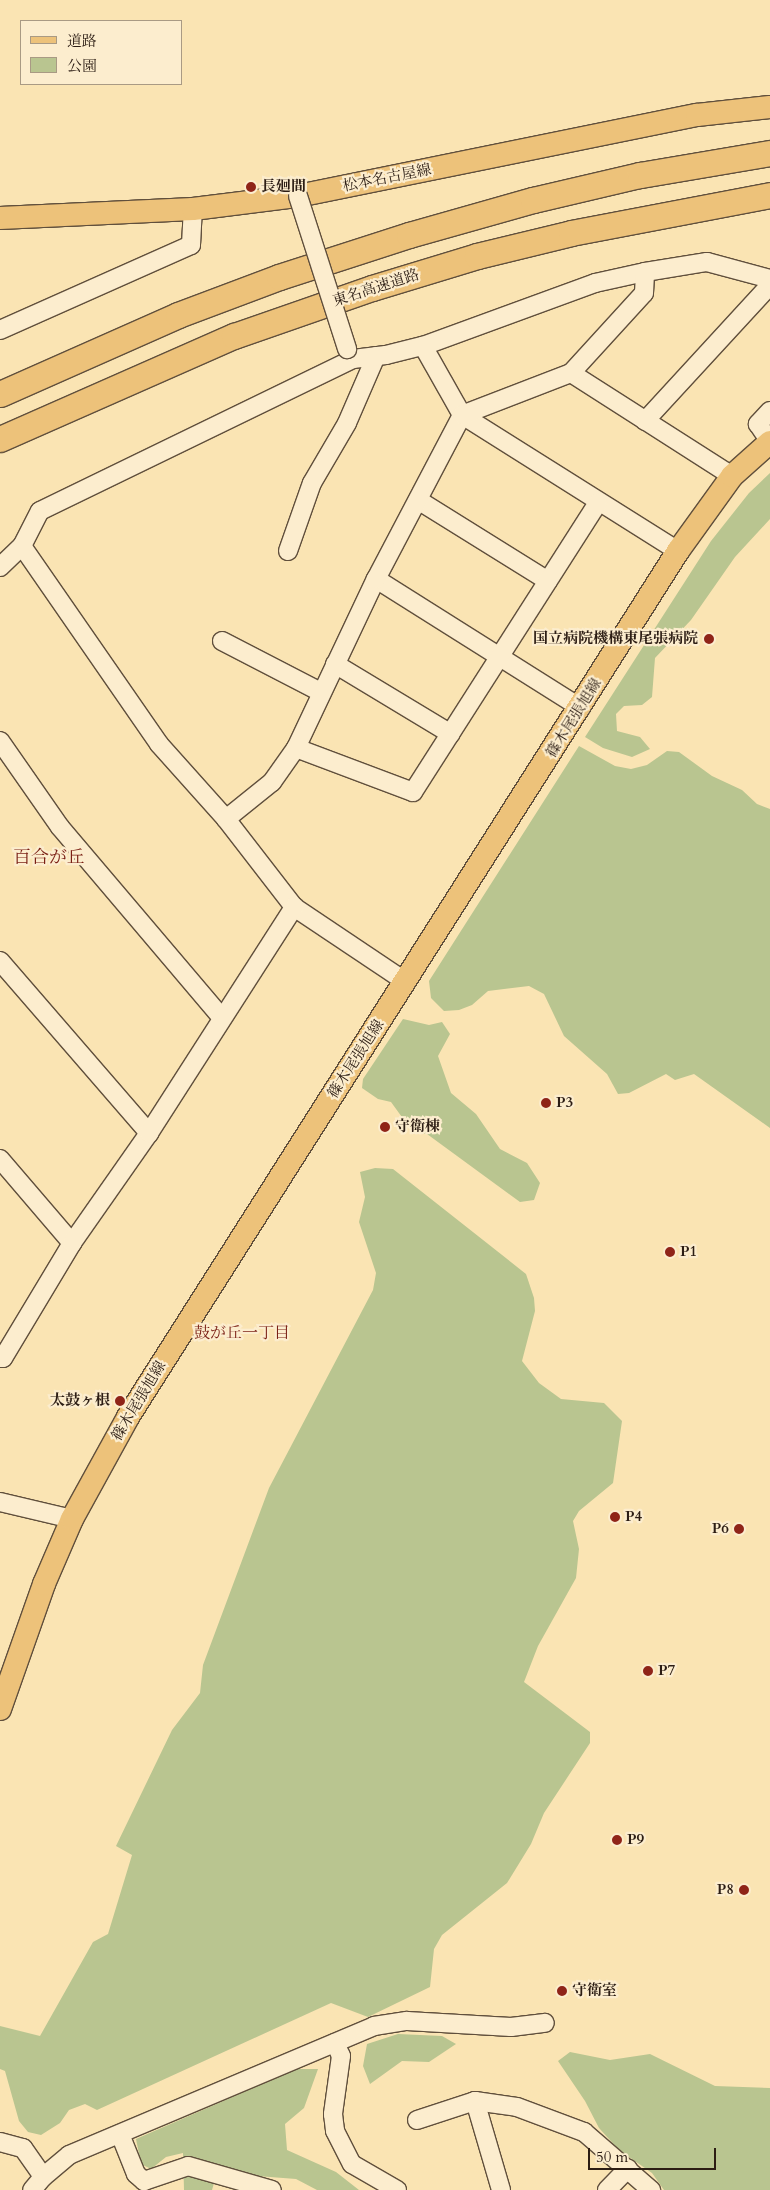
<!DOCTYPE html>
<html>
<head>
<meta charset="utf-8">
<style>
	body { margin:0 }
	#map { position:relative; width:770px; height:2190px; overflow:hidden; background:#fae4b3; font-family:Cardo,"Noto Serif JP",serif }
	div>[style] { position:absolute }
	.green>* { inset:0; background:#b9c590 }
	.roads { filter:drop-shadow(1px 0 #604f3c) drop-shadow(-1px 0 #604f3c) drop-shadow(0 1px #604f3c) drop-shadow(0 -1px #604f3c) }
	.minor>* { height:18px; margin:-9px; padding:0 9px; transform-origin:9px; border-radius:9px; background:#fcedce }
	.major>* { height:22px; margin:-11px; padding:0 11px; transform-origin:11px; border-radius:11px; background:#edc27a }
	.highway>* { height:25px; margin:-12.5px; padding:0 12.5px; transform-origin:12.5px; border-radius:12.5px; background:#edc27a }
	.bridges { filter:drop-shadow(1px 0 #604f3c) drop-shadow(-1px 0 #604f3c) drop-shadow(0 1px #604f3c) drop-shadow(0 -1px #604f3c) }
	.minor-bridge>* { height:18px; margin:-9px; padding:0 9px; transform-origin:9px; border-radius:9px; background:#fcedce }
	.dots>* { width:14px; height:14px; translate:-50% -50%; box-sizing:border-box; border:2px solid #fcedce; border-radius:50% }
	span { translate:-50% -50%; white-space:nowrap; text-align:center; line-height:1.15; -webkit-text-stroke:4.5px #fcedce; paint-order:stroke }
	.street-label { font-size:15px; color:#2c1d14 }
	.poi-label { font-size:15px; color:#2c1d14; font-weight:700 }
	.left { translate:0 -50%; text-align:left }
	.right { translate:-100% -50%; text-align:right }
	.neighbourhood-label { font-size:16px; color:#7a1f14 }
	.quarter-label { font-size:18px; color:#7a1f14 }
	.legend { position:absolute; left:20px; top:20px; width:162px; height:65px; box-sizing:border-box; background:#fcedce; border:1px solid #a99a84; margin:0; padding:6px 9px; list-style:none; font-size:15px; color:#2c1d14 }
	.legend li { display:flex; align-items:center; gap:10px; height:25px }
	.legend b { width:25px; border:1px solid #a99a84 }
	.scale { position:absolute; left:588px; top:2148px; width:128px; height:22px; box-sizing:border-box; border:2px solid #2c1d14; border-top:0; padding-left:6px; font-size:15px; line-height:18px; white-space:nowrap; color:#2c1d14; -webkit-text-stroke:4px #fcedce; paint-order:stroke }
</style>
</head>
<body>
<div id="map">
	<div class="green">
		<div style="clip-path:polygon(770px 473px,770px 519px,735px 557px,691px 620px,655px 658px,652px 697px,642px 705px,624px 706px,616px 714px,617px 731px,640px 737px,650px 749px,632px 757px,603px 748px,585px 737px,711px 541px,749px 493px)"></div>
		<div style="clip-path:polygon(579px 746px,615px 766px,631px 769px,647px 765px,667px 751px,679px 752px,712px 776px,742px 790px,757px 804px,770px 809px,770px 1128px,694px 1074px,675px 1080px,666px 1074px,629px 1093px,618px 1094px,607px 1074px,564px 1036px,544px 994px,529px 986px,488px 991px,472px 1005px,459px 1010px,444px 1011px,431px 998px,429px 981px)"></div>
		<div style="clip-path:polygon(403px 1019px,429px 1025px,442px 1022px,450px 1034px,438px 1056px,451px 1093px,476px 1114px,500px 1149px,527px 1163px,540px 1183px,534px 1200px,520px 1202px,427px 1134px,412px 1131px,391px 1102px,378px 1099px,362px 1088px,363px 1079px)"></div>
		<div style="clip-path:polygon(375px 1168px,393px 1169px,526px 1274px,534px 1298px,535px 1311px,522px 1361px,539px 1383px,561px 1399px,604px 1403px,622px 1421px,613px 1483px,579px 1511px,573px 1521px,579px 1549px,576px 1578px,538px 1646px,524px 1682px,590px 1732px,590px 1743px,544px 1813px,531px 1844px,507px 1883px,442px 1935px,434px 1949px,430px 1987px,368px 2017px,331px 2003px,97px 2110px,85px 2104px,69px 2110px,60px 2123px,41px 2135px,28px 2132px,19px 2121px,5px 2071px,0 2069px,0 2026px,40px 2036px,93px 1942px,108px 1934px,132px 1855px,116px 1846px,172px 1730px,200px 1693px,203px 1665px,269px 1488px,373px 1290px,376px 1273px,359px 1222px,365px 1197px,360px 1172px)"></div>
		<div style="clip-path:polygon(398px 2034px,442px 2036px,456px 2044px,429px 2062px,402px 2061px,370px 2084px,363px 2066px,367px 2044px)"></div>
		<div style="clip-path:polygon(570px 2052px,610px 2060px,650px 2054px,715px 2086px,770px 2088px,770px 2190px,664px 2190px,652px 2173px,619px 2150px,599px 2128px,585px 2101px,558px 2061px)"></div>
		<div style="clip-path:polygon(297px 2069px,318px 2069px,304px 2108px,285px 2124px,287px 2150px,336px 2172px,359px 2190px,317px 2190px,296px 2179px,217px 2173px,212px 2190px,184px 2190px,183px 2153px,166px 2157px,151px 2169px,141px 2164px,136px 2139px)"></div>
	</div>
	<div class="roads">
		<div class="minor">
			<div style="left:0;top:330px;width:209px;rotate:-24deg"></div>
			<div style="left:191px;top:245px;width:36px;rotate:-87deg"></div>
			<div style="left:423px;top:346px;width:79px;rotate:60.5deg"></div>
			<div style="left:462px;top:415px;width:255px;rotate:32.2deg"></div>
			<div style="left:571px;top:373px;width:191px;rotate:32.6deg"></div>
			<div style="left:770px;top:411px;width:18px;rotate:133deg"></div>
			<div style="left:758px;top:424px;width:22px;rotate:56deg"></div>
			<div style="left:645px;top:421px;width:185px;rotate:-47.4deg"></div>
			<div style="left:418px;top:500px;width:153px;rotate:31.9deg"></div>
			<div style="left:22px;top:546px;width:241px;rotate:55.3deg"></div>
			<div style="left:159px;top:744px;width:101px;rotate:48.2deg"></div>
			<div style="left:226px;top:819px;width:111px;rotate:52.3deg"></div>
			<div style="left:294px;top:907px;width:135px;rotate:33.8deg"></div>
			<div style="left:288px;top:551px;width:72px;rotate:-70.6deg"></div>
			<div style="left:312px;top:483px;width:69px;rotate:-59.7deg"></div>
			<div style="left:347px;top:423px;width:73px;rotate:-66.6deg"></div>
			<div style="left:0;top:567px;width:30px;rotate:-44deg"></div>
			<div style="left:22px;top:546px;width:39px;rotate:-63deg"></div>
			<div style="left:40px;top:511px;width:348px;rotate:-25.9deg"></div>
			<div style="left:353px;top:359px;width:33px;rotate:-7deg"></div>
			<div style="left:386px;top:355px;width:38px;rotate:-14deg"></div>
			<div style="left:423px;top:346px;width:183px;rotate:-20.1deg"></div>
			<div style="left:595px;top:283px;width:51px;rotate:-12.4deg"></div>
			<div style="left:645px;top:272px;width:63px;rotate:-9.2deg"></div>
			<div style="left:707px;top:262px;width:65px;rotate:15.1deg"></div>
			<div style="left:376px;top:579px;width:242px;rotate:32.2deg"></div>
			<div style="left:222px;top:641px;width:111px;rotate:27.3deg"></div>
			<div style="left:335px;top:664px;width:135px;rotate:31.1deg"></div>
			<div style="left:0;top:741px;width:105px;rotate:55.1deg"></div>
			<div style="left:60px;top:827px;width:249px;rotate:49.7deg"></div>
			<div style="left:296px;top:748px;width:125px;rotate:20.6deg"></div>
			<div style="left:413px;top:792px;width:343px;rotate:-57.4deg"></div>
			<div style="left:226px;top:819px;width:59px;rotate:-38.8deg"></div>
			<div style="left:272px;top:782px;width:42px;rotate:-54.8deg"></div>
			<div style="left:296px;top:748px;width:187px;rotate:-64.7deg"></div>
			<div style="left:376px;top:579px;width:185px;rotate:-62.3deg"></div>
			<div style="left:462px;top:415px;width:117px;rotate:-21.1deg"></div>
			<div style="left:571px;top:373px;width:108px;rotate:-47.6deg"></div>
			<div style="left:644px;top:293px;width:21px;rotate:-87deg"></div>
			<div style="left:0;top:961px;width:228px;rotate:49.1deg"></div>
			<div style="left:0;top:1159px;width:111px;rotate:49.4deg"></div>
			<div style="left:0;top:1358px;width:3px"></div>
			<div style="left:3px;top:1358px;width:134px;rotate:-59deg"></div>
			<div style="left:72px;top:1243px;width:134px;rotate:-55deg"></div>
			<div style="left:149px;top:1133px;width:269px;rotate:-57.3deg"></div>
			<div style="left:0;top:1502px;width:74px;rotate:13.3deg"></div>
			<div style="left:335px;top:2043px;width:14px;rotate:65deg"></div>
			<div style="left:341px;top:2056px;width:59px;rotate:97.9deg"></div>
			<div style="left:333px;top:2114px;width:17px;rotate:83deg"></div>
			<div style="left:335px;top:2131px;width:37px;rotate:63deg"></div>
			<div style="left:352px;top:2164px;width:52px;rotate:30deg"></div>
			<div style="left:475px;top:2101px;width:93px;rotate:73.7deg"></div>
			<div style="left:417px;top:2120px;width:61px;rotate:-18.1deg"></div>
			<div style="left:475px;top:2101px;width:42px;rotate:8.1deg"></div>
			<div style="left:517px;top:2107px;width:72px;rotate:20.5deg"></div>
			<div style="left:584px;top:2132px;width:89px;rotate:40.9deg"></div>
			<div style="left:120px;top:2134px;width:43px;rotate:68.2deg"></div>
			<div style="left:136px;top:2174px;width:11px;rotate:41deg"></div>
			<div style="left:144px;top:2181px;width:46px;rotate:-18.8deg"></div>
			<div style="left:188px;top:2166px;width:87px;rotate:15.9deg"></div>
			<div style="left:0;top:2142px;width:24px;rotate:15deg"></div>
			<div style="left:23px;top:2148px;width:35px;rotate:55deg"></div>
			<div style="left:43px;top:2177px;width:17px;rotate:130deg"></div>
			<div style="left:43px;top:2177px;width:34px;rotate:-40deg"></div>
			<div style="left:69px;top:2155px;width:331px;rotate:-22.9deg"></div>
			<div style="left:374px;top:2026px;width:33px;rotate:-9deg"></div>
			<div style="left:407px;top:2021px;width:104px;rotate:3.3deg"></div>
			<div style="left:511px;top:2027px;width:34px;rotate:-7deg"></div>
			<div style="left:607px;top:2190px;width:30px;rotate:-46deg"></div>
		</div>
		<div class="major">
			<div style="left:0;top:218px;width:193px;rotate:-2.7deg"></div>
			<div style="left:193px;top:209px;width:106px;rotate:-7.1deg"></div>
			<div style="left:298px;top:196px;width:407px;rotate:-11.5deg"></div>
			<div style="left:697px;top:115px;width:73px;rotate:-6.3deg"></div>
			<div style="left:0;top:1709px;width:133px;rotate:-70.6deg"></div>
			<div style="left:44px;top:1584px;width:71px;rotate:-66.7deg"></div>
			<div style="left:72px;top:1519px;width:116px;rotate:-61.2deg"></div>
			<div style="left:128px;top:1417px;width:1026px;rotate:-57.58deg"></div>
			<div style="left:678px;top:551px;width:92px;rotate:-54.2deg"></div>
			<div style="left:732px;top:476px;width:51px;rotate:-41.8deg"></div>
		</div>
		<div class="highway">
			<div style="left:0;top:394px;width:195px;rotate:-23.9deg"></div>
			<div style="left:178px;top:315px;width:108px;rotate:-20.6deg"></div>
			<div style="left:279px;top:277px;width:137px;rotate:-17.9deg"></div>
			<div style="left:409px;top:235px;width:129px;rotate:-15.8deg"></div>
			<div style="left:533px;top:200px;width:110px;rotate:-13.2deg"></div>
			<div style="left:640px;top:175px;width:132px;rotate:-9.6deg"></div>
			<div style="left:0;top:439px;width:256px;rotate:-23.8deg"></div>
			<div style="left:234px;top:336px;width:146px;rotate:-19.2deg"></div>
			<div style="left:372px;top:288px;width:110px;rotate:-16.9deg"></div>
			<div style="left:477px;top:256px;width:97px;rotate:-13.7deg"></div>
			<div style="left:571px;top:233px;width:203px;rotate:-10.8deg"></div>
		</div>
	</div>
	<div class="bridges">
		<div class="minor-bridge">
			<div style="left:298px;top:196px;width:161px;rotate:72.2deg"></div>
		</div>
	</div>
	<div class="dots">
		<div style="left:251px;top:187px;background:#8f2418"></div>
		<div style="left:709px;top:639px;background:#8f2418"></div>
		<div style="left:546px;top:1103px;background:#8f2418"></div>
		<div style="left:385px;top:1127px;background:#8f2418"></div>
		<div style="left:670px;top:1252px;background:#8f2418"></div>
		<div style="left:120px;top:1401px;background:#8f2418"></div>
		<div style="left:615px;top:1517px;background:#8f2418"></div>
		<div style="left:739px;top:1529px;background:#8f2418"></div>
		<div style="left:648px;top:1671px;background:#8f2418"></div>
		<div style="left:617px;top:1840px;background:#8f2418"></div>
		<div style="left:744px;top:1890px;background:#8f2418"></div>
		<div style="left:562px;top:1991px;background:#8f2418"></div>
	</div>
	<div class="street-label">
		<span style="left:387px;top:178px;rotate:-11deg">松本名古屋線</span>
		<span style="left:376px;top:288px;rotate:-18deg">東名高速道路</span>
		<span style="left:574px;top:718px;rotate:-58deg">篠木尾張旭線</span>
		<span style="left:356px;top:1059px;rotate:-57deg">篠木尾張旭線</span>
		<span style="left:139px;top:1401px;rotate:-59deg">篠木尾張旭線</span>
	</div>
	<div class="poi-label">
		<span class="left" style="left:261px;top:187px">長廻間</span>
		<span class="right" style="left:698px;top:639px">国立病院機構東尾張病院</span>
		<span class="left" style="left:556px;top:1103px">P3</span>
		<span class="left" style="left:395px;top:1127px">守衛棟</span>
		<span class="left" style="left:680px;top:1252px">P1</span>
		<span class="right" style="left:110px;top:1401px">太鼓ヶ根</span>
		<span class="left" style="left:625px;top:1517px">P4</span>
		<span class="right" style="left:729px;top:1529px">P6</span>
		<span class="left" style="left:658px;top:1671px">P7</span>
		<span class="left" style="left:627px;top:1840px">P9</span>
		<span class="right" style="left:734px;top:1890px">P8</span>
		<span class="left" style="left:572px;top:1991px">守衛室</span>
	</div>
	<div class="neighbourhood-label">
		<span style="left:242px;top:1333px">鼓が丘一丁目</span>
	</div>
	<div class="quarter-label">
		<span style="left:49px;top:858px">百合が丘</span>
	</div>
	<ul class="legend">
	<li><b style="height:6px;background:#edc27a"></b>道路</li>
	<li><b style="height:14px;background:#b9c590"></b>公園</li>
	</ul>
	<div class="scale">50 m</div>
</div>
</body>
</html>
